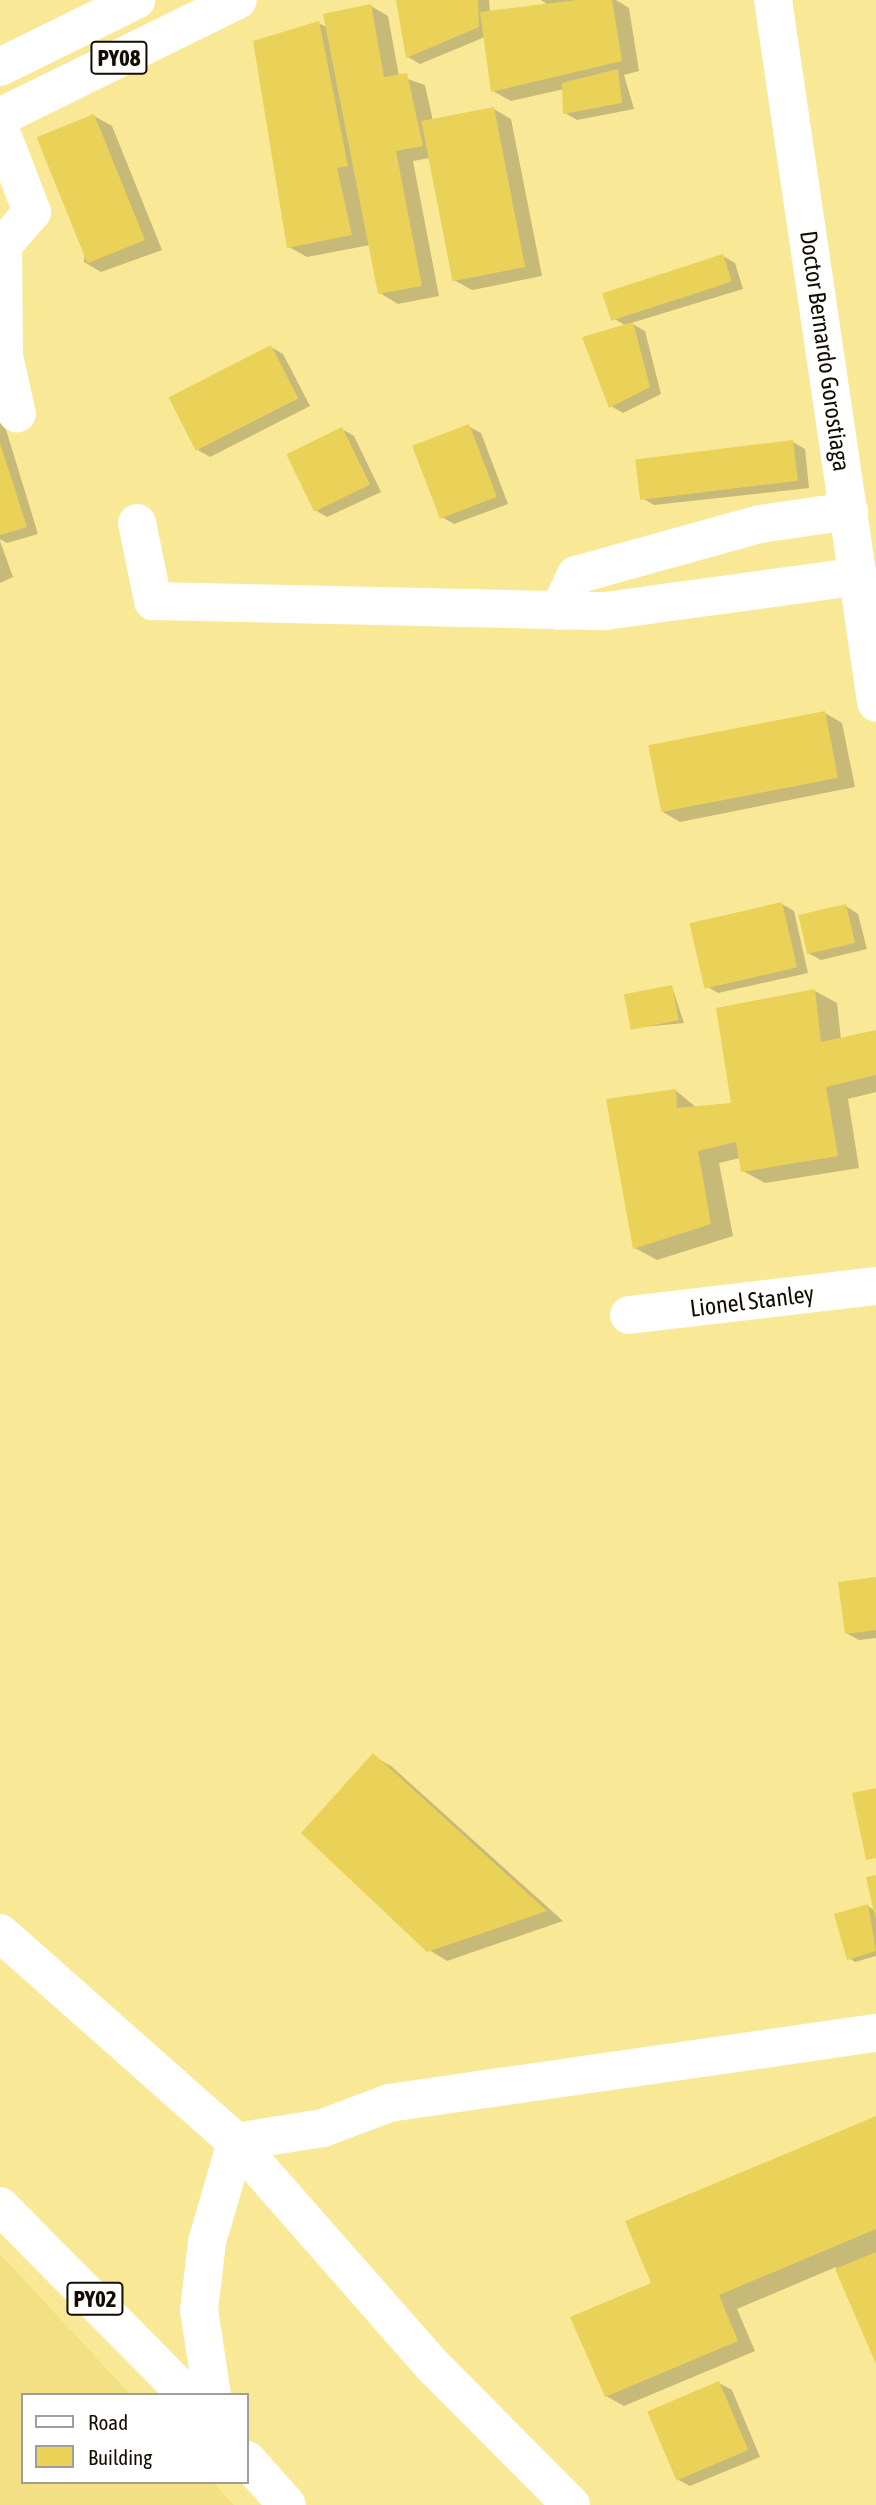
<!DOCTYPE html>
<html>
<head>
<meta charset="utf-8">
<style>
	body { margin:0 }
	#map { position:relative; width:876px; height:2505px; overflow:hidden; background:#f9e896; font-family:"Asap Condensed",sans-serif }
	div>[style] { position:absolute }
	.built>* { inset:0; background:#f3e085 }
	.shadow>* { inset:0; background:#0003 }
	.building>* { inset:0; background:#ead258; transform-origin:0 0 }
	.minor>* { height:38px; margin:-19px; padding:0 19px; transform-origin:19px; border-radius:19px; background:#fff }
	.major>* { height:38px; margin:-19px; padding:0 19px; transform-origin:19px; border-radius:19px; background:#fff }
	.highway>* { height:38px; margin:-19px; padding:0 19px; transform-origin:19px; border-radius:19px; background:#fff }
	span { translate:-50% -50%; white-space:nowrap; text-align:center; line-height:1.15; -webkit-text-stroke:6px #fff; paint-order:stroke }
	.shield-label span { padding:2px 5px; background:#fff; border:2px solid; border-radius:5px; -webkit-text-stroke-width:0 }
	.shield-label { font-size:23px; color:#120d00; font-weight:700 }
	.street-label { font-size:24px; color:#120d00 }
	.legend { position:absolute; left:21px; top:2393px; width:228px; height:91px; box-sizing:border-box; background:#fff; border:2px solid #a09e99; margin:0; padding:9px 12px; list-style:none; font-size:21px; color:#120d00 }
	.legend li { display:flex; align-items:center; gap:14px; height:35px }
	.legend b { width:35px; border:2px solid #a09e99 }
</style>
</head>
<body>
<div id="map">
	<div class="built">
		<div style="clip-path:polygon(0 2254px,131px 2395px,23px 2395px,23px 2482px,213px 2482px,234px 2505px,0 2505px)"></div>
	</div>
	<div class="shadow">
		<div style="clip-path:polygon(397px 0,489px 0,490px 13px,548px 5px,541px 0,616px 0,629px 8px,639px 71px,624px 75px,634px 109px,577px 120px,565px 113px,564px 89px,511px 101px,493px 91px,485px 37px,420px 64px,408px 57px)"></div>
		<div style="clip-path:polygon(371px 6px,388px 16px,399px 76px,425px 85px,433px 121px,494px 109px,511px 119px,542px 276px,472px 290px,454px 280px,430px 158px,413px 161px,439px 296px,398px 304px,380px 293px,370px 245px,307px 257px,289px 247px,319px 23px,328px 28px)"></div>
		<div style="clip-path:polygon(94px 116px,112px 126px,162px 250px,101px 272px,84px 262px)"></div>
		<div style="clip-path:polygon(723px 256px,735px 263px,743px 289px,631px 323px,645px 331px,661px 394px,623px 413px,611px 406px,626px 326px,613px 318px)"></div>
		<div style="clip-path:polygon(271px 347px,283px 354px,310px 406px,210px 457px,198px 450px)"></div>
		<div style="clip-path:polygon(0 410px,38px 534px,7px 543px,0 539px)"></div>
		<div style="clip-path:polygon(468px 426px,481px 433px,508px 504px,454px 524px,442px 517px)"></div>
		<div style="clip-path:polygon(342px 429px,354px 436px,381px 492px,327px 517px,315px 510px)"></div>
		<div style="clip-path:polygon(793px 442px,805px 449px,809px 488px,654px 505px,642px 498px)"></div>
		<div style="clip-path:polygon(0 541px,13px 577px,0 583px)"></div>
		<div style="clip-path:polygon(825px 713px,842px 723px,855px 787px,680px 822px,663px 812px)"></div>
		<div style="clip-path:polygon(782px 904px,794px 911px,808px 973px,718px 993px,706px 986px)"></div>
		<div style="clip-path:polygon(846px 906px,858px 914px,867px 949px,821px 960px,808px 953px)"></div>
		<div style="clip-path:polygon(672px 987px,684px 1023px,633px 1028px)"></div>
		<div style="clip-path:polygon(815px 991px,837px 1003px,841px 1039px,876px 1032px,876px 1092px,848px 1099px,859px 1168px,765px 1183px,743px 1171px,740px 1158px,719px 1163px,733px 1236px,657px 1260px,635px 1248px,675px 1090px,697px 1108px,733px 1104px)"></div>
		<div style="clip-path:polygon(876px 1579px,876px 1638px,859px 1640px,846px 1633px)"></div>
		<div style="clip-path:polygon(373px 1756px,391px 1766px,563px 1921px,447px 1961px,429px 1950px)"></div>
		<div style="clip-path:polygon(876px 1877px,876px 1956px,855px 1962px,849px 1958px,868px 1906px,875px 1911px)"></div>
		<div style="clip-path:polygon(876px 2117px,876px 2360px,836px 2267px,737px 2309px,755px 2351px,624px 2406px,606px 2396px,651px 2285px)"></div>
		<div style="clip-path:polygon(719px 2383px,732px 2390px,760px 2457px,690px 2486px,677px 2479px)"></div>
	</div>
	<div class="building">
		<div style="clip-path:polygon(396px 0,478px 0,479px 27px,406px 58px)"></div>
		<div style="clip-path:polygon(577px 0,612px 0,622px 61px,491px 92px,480px 12px)"></div>
		<div style="clip-path:polygon(371px 4px,384px 77px,407px 73px,423px 146px,396px 151px,422px 286px,378px 294px,323px 14px)"></div>
		<div style="clip-path:polygon(319px 21px,348px 166px,337px 168px,352px 235px,287px 248px,253px 41px)"></div>
		<div style="clip-path:polygon(618px 69px,622px 103px,563px 114px,562px 83px)"></div>
		<div style="left:494px;top:107px;width:163px;height:74px;rotate:79deg"></div>
		<div style="left:94px;top:114px;width:136px;height:62px;rotate:68deg"></div>
		<div style="left:723px;top:254px;width:29px;height:127px;rotate:72deg"></div>
		<div style="clip-path:polygon(633px 322px,650px 387px,609px 408px,582px 337px)"></div>
		<div style="left:271px;top:345px;width:60px;height:115px;rotate:63deg"></div>
		<div style="left:469px;top:424px;width:78px;height:61px;rotate:69deg"></div>
		<div style="left:342px;top:427px;width:64px;height:62px;rotate:64deg"></div>
		<div style="left:793px;top:440px;width:41px;height:159px;rotate:83deg"></div>
		<div style="clip-path:polygon(0 443px,27px 527px,0 535px)"></div>
		<div style="left:825px;top:711px;width:68px;height:180px;rotate:79deg"></div>
		<div style="left:782px;top:902px;width:67px;height:95px;rotate:77deg"></div>
		<div style="left:846px;top:904px;width:40px;height:49px;rotate:77deg"></div>
		<div style="left:672px;top:985px;width:36px;height:49px;rotate:79deg"></div>
		<div style="clip-path:polygon(815px 989px,821px 1042px,876px 1030px,876px 1075px,826px 1087px,838px 1156px,741px 1172px,736px 1142px,698px 1151px,711px 1224px,633px 1249px,606px 1099px,676px 1089px,677px 1108px,731px 1103px,716px 1008px)"></div>
		<div style="clip-path:polygon(876px 1577px,876px 1630px,845px 1634px,838px 1582px)"></div>
		<div style="clip-path:polygon(373px 1753px,547px 1911px,427px 1952px,301px 1833px)"></div>
		<div style="clip-path:polygon(876px 1788px,876px 1858px,866px 1860px,852px 1793px)"></div>
		<div style="clip-path:polygon(876px 1875px,876px 1917px,875px 1917px,866px 1877px)"></div>
		<div style="clip-path:polygon(868px 1904px,876px 1951px,847px 1960px,834px 1914px)"></div>
		<div style="clip-path:polygon(876px 2116px,876px 2229px,719px 2295px,738px 2341px,605px 2397px,570px 2317px,651px 2283px,625px 2221px)"></div>
		<div style="clip-path:polygon(876px 2252px,876px 2364px,835px 2269px)"></div>
		<div style="left:719px;top:2381px;width:75px;height:78px;rotate:67deg"></div>
	</div>
	<div class="minor">
		<div style="left:773px;top:0;width:710px;rotate:81.65deg"></div>
		<div style="left:0;top:129px;width:89px;rotate:68.9deg"></div>
		<div style="left:32px;top:212px;width:44px;rotate:131.3deg"></div>
		<div style="left:3px;top:245px;width:111px;rotate:89.5deg"></div>
		<div style="left:4px;top:356px;width:59px;rotate:77.4deg"></div>
		<div style="left:137px;top:523px;width:80px;rotate:78.4deg"></div>
		<div style="left:153px;top:601px;width:452px;rotate:1.3deg"></div>
		<div style="left:605px;top:611px;width:256px;rotate:-7.8deg"></div>
		<div style="left:559px;top:611px;width:40px;rotate:-65deg"></div>
		<div style="left:576px;top:575px;width:191px;rotate:-15.5deg"></div>
		<div style="left:760px;top:524px;width:90px;rotate:-8.3deg"></div>
		<div style="left:629px;top:1315px;width:249px;rotate:-6.7deg"></div>
		<div style="left:0;top:1933px;width:315px;rotate:41.5deg"></div>
		<div style="left:236px;top:2142px;width:298px;rotate:48.7deg"></div>
		<div style="left:433px;top:2366px;width:196px;rotate:45.2deg"></div>
		<div style="left:212px;top:2395px;width:86px;rotate:-98.7deg"></div>
		<div style="left:199px;top:2310px;width:68px;rotate:-83.3deg"></div>
		<div style="left:207px;top:2242px;width:104px;rotate:-73.8deg"></div>
		<div style="left:236px;top:2142px;width:88px;rotate:-9.1deg"></div>
		<div style="left:323px;top:2128px;width:71px;rotate:-20.7deg"></div>
		<div style="left:389px;top:2103px;width:492px;rotate:-8.2deg"></div>
	</div>
	<div class="major">
		<div style="left:0;top:2206px;width:266px;rotate:45.3deg"></div>
		<div style="left:247px;top:2460px;width:60px;rotate:48.4deg"></div>
	</div>
	<div class="highway">
		<div style="left:0;top:67px;width:152px;rotate:-26.2deg"></div>
		<div style="left:0;top:117px;width:265px;rotate:-26.2deg"></div>
	</div>
	<div class="shield-label">
		<span style="left:119px;top:58px">PY08</span>
		<span style="left:95px;top:2299px">PY02</span>
	</div>
	<div class="street-label">
		<span style="left:825px;top:351px;rotate:82deg">Doctor Bernardo Gorostiaga</span>
		<span style="left:752px;top:1301px;rotate:-7deg">Lionel Stanley</span>
	</div>
	<ul class="legend">
	<li><b style="height:9px;background:#fff"></b>Road</li>
	<li><b style="height:19px;background:#ead258"></b>Building</li>
	</ul>
</div>
</body>
</html>
